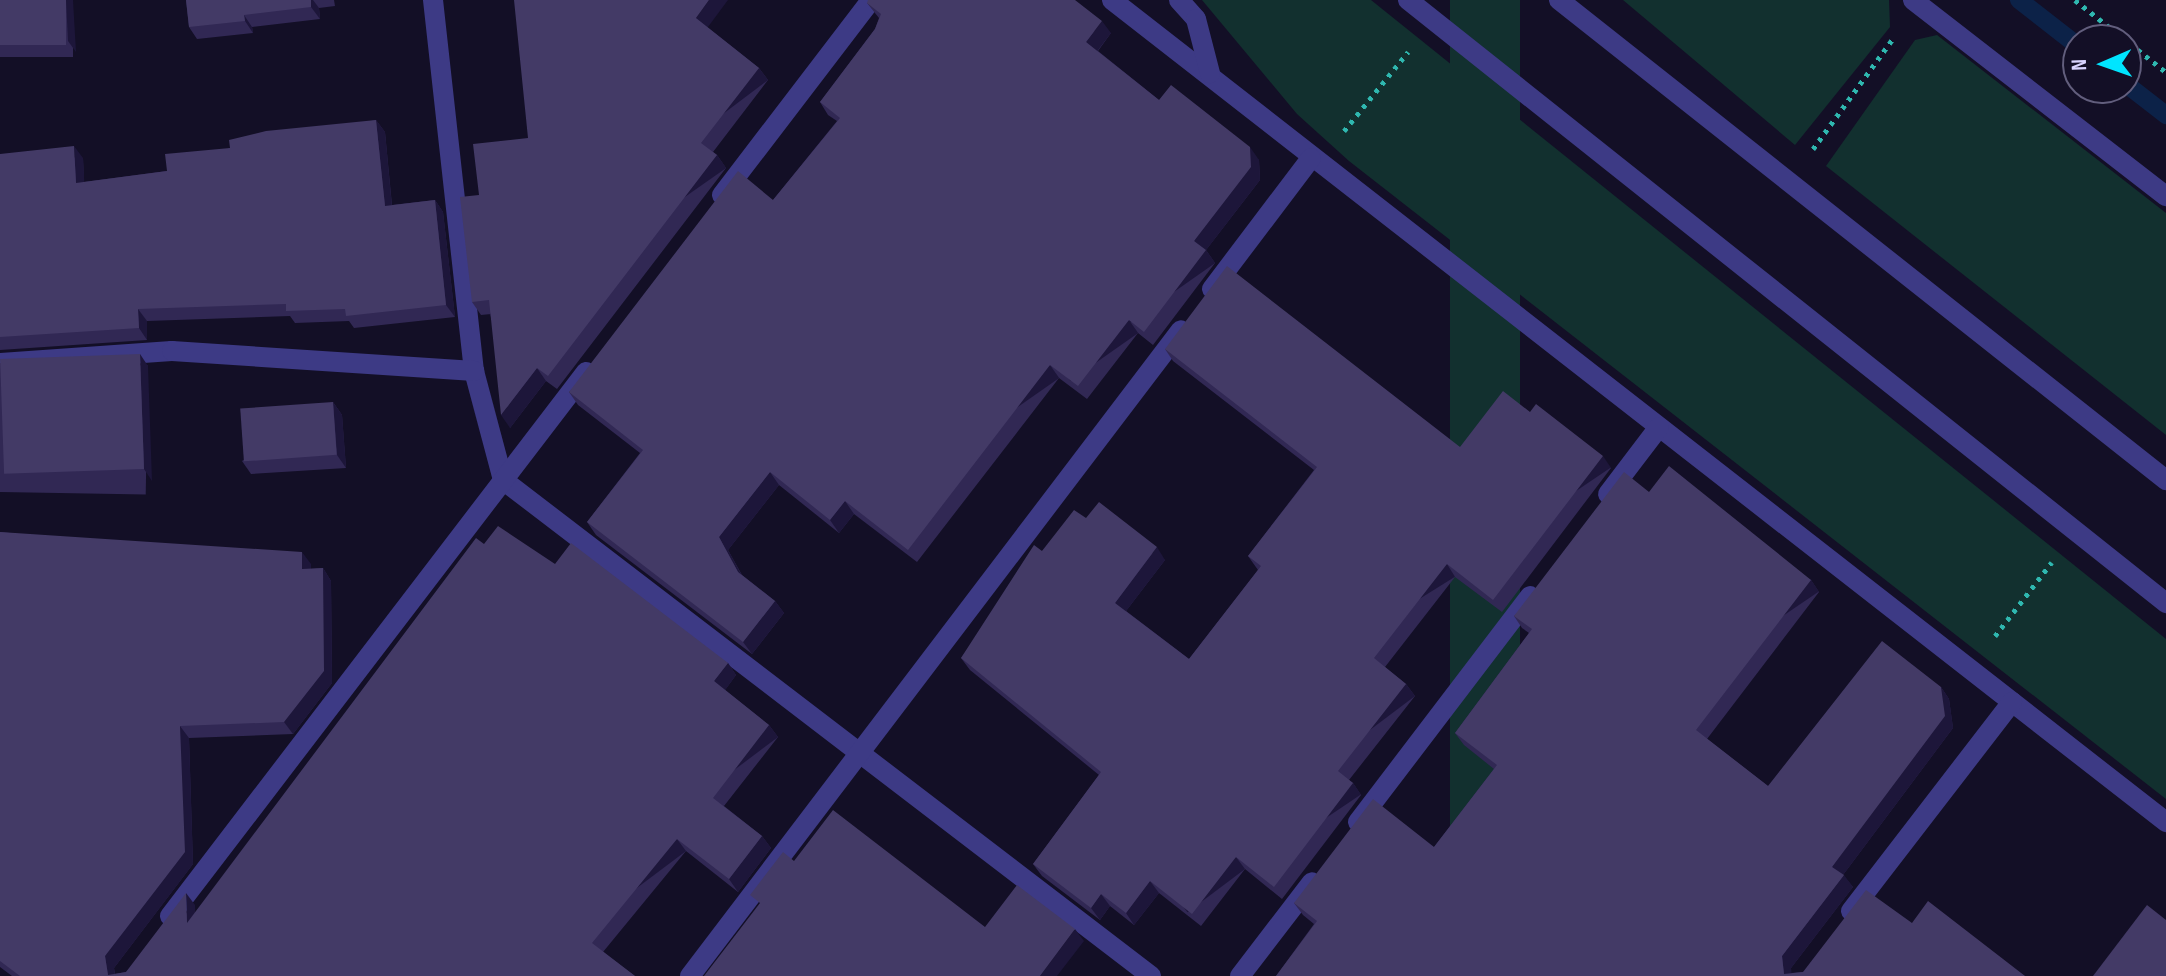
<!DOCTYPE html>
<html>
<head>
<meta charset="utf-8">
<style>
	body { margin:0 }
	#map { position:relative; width:2166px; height:976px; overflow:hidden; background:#130f26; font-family:"Sofia Sans Condensed",sans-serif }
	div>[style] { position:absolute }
	.green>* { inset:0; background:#12302f; transform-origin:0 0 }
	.stream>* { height:18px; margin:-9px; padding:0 9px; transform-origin:9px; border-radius:9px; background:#0c2248 }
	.path>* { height:5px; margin-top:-2.5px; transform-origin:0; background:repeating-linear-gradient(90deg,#2fb8b0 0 4px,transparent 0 10px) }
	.minor>* { height:20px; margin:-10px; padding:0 10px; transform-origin:10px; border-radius:10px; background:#3d3a85 }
	.wall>* { inset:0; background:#312854; transform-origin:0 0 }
	.shaded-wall>* { inset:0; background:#1d163a; transform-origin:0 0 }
	.building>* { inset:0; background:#433a66; transform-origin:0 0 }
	span { translate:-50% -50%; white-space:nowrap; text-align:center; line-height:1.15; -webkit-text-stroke:7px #130f26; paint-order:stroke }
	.north { position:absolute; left:2062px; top:24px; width:80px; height:80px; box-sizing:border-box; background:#130f26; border:2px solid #625e7d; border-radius:50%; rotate:268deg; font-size:22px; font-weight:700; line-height:32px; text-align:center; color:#d9d4ff }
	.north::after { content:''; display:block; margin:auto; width:28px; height:36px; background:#00e5ff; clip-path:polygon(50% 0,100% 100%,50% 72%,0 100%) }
</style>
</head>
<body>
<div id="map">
	<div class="green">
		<div style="clip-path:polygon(1202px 0,1371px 0,2166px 639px,2166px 799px,1349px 161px,1297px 114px)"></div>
		<div style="left:1450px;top:0;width:70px;height:913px"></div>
		<div style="clip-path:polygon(1623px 0,1889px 0,1890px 27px,1795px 145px)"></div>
		<div style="clip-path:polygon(1937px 35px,2166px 213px,2166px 435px,1826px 166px,1915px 40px)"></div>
	</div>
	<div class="stream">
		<div style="left:2019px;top:0;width:75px;rotate:37.9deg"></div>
		<div style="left:2126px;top:84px;width:51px;rotate:37.8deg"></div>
	</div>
	<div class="path">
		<div style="left:2075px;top:0;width:116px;rotate:38.4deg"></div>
		<div style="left:1344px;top:131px;width:102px;rotate:-51deg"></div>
		<div style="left:1813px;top:149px;width:138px;rotate:-54.1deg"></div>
		<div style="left:1995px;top:636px;width:93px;rotate:-52.4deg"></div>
	</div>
	<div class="minor">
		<div style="left:433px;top:0;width:373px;rotate:83.7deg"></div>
		<div style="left:474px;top:371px;width:113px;rotate:75.1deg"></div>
		<div style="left:503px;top:480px;width:816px;rotate:37.43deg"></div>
		<div style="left:1112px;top:0;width:1337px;rotate:37.95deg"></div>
		<div style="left:1179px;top:0;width:25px;rotate:48deg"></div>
		<div style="left:1196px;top:19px;width:56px;rotate:75.5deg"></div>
		<div style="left:1408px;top:0;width:969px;rotate:38.5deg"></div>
		<div style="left:1559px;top:0;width:774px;rotate:38.34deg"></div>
		<div style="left:1913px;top:0;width:320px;rotate:37.8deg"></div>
		<div style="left:722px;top:195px;width:245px;rotate:-52.6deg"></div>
		<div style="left:1212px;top:289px;width:164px;rotate:-52.9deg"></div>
		<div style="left:0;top:363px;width:172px;rotate:-4deg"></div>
		<div style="left:172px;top:351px;width:303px;rotate:3.8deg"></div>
		<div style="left:1608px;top:494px;width:84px;rotate:-52.7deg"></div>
		<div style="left:1358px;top:822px;width:284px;rotate:-52.7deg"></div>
		<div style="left:1851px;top:911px;width:264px;rotate:-52.4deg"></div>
		<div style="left:170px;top:916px;width:685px;rotate:-52.59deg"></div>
		<div style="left:690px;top:976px;width:811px;rotate:-52.76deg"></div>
		<div style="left:1240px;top:976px;width:118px;rotate:-52.5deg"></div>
	</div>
	<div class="wall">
		<div style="left:0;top:0;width:73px;height:57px"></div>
		<div style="clip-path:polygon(186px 0,334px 0,335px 6px,319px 8px,320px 19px,252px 27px,253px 33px,197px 39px,189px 27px)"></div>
		<div style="clip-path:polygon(867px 3px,1111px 33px,1098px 51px,1159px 100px,1259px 160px,1260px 180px,1206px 250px,1215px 263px,1153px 345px,1138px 333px,1087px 399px,1059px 378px,917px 562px,854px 514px,839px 533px,779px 485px,728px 550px,742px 575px,775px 601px,784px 613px,752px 654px,596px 535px,587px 522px,640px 453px,578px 405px,569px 392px,773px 200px,837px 121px,828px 115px,820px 102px,875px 29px,879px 18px)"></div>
		<div style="clip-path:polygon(707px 27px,759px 68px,768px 80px,713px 152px,717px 155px,726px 168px,557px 389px,546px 381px,510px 428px,491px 314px,481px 315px,472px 302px,479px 195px,528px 138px)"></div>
		<div style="clip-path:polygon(376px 120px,385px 132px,392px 205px,435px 200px,443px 212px,455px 317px,354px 328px,349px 321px,295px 323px,290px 316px,147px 321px,147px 340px,0 350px,0 154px,83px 158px,84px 182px,167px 171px,230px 148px)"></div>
		<div style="clip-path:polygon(1165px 349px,1460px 447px,1530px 412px,1611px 468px,1502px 612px,1455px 577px,1385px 667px,1406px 684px,1415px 696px,1349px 780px,1353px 783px,1361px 795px,1282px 899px,1245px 869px,1201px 926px,1159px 893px,1134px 925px,1110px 906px,1100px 920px,1042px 876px,1033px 864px,1099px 775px,970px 670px,961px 658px,1042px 551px,1086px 518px,1165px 560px,1126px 611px,1189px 659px,1258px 570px,1248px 556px,1314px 470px,1173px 361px)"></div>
		<div style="left:0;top:363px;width:148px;height:129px;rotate:1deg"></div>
		<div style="clip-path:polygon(333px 402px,342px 415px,346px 468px,251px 474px,242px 461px)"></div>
		<div style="clip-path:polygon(1649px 492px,1811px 580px,1819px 592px,1707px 739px,1768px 786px,1941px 687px,1949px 699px,1953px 728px,1843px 875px,1853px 887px,1791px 968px,1791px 973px,1803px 972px,1912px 923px,2025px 976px,1276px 976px,1314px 924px,1303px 915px,1294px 903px,1434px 847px,1494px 769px,1464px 745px,1455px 733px,1529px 633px,1522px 628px,1514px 616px)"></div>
		<div style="clip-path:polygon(0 532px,311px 564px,311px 569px,323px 568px,331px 581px,332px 683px,293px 734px,189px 738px,193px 864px,114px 968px,115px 974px,126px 972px,195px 905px,195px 913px,484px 544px,555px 564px,728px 663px,736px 675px,725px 690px,769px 725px,778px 737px,724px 806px,762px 836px,771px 848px,738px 892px,686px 851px,603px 952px,635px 976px,12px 976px,0 967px)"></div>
	</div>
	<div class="shaded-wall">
		<div style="clip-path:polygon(66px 0,73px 0,76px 52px,68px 41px)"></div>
		<div style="clip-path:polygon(311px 0,313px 0,319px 8px,320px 19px,311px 7px)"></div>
		<div style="clip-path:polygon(709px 0,728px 0,705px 31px,696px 18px)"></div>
		<div style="clip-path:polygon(244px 15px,252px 27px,253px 33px,245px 21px)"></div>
		<div style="clip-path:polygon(1102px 21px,1111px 33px,1095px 54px,1086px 42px)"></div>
		<div style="left:759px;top:68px;width:15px;height:95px;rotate:53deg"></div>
		<div style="clip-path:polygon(376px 120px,385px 132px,393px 218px,385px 206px)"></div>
		<div style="clip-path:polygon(74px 146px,83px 158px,85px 195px,76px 183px)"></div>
		<div style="clip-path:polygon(1250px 147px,1259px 160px,1260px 180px,1203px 254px,1194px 241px)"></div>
		<div style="left:717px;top:155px;width:16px;height:278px;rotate:55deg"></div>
		<div style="clip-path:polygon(435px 200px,443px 212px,455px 317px,446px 305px)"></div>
		<div style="left:1206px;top:250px;width:16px;height:103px;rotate:55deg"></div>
		<div style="clip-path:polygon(138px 309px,147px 321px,147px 340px,139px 328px)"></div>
		<div style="left:1129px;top:320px;width:16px;height:83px;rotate:55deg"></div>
		<div style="clip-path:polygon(140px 354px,148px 366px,152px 481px,144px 469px)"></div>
		<div style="left:1050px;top:365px;width:16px;height:233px;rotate:55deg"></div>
		<div style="clip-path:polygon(537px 368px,546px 381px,510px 428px,501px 415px)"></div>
		<div style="clip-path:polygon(333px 402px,342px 415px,346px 468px,337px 455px)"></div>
		<div style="left:1603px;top:456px;width:14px;height:181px;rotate:56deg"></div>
		<div style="clip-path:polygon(770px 472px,779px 485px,728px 550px,747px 585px,738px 572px,719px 537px)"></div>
		<div style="clip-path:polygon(845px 501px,854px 514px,839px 533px,830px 520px)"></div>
		<div style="clip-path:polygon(1157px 547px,1165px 560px,1123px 615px,1115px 603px)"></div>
		<div style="clip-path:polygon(302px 552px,311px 564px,311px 581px,302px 569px)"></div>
		<div style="left:1447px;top:564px;width:15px;height:119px;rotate:58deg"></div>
		<div style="clip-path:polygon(323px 568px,331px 581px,332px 683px,293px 734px,284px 722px)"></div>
		<div style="left:1811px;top:580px;width:14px;height:189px;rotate:56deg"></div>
		<div style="clip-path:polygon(775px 601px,784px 613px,752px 654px,743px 642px)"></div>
		<div style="clip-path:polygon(728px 663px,736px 675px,723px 693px,714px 681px)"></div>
		<div style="left:1406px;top:684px;width:15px;height:110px;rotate:53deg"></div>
		<div style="clip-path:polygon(1941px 687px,1949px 699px,1953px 728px,1840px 879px,1832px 867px)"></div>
		<div style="left:769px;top:725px;width:15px;height:92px;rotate:53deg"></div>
		<div style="clip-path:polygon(180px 726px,189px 738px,193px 864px,114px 968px,115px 976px,108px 975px,105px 956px)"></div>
		<div style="left:1353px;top:783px;width:14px;height:131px;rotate:56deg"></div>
		<div style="clip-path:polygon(762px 836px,771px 848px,738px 892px,729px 879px)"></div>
		<div style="left:677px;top:839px;width:15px;height:134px;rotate:53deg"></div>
		<div style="left:1236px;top:857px;width:15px;height:72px;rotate:53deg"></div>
		<div style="clip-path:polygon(1844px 875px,1853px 887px,1791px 968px,1792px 976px,1784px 974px,1782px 956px)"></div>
		<div style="clip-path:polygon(1150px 881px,1159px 893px,1134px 925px,1126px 913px)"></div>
		<div style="clip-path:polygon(186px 893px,195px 905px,196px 935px,187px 923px)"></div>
		<div style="clip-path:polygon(1101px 894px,1110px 906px,1100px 920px,1091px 908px)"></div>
		<div style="clip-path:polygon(1075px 929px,1084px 941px,1057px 976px,1040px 976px)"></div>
	</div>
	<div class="building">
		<div style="left:0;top:0;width:66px;height:45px"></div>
		<div style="clip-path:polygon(186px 0,311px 0,311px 7px,244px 15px,245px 21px,189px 27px)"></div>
		<div style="clip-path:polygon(514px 0,709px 0,696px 18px,759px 68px,701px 143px,717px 155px,548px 376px,537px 368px,501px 415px,489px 300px,472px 302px,460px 197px,479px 195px,473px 144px,528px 138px)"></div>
		<div style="clip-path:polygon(868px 0,1075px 0,1102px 21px,1086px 42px,1159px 100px,1171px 85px,1250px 147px,1251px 167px,1194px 241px,1206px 250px,1144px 332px,1129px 320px,1078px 386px,1050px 365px,908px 550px,845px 501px,830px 520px,770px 472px,719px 537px,738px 572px,775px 601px,743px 642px,587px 522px,643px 450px,569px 392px,738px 171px,773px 200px,840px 118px,820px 102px,875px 29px,881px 14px,867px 3px)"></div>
		<div style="clip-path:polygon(376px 120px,385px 206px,435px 200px,446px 305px,346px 316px,345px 309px,286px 311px,286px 304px,138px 309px,139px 328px,0 337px,0 154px,74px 146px,76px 183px,167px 171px,165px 154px,230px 148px,229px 140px,266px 131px)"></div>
		<div style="clip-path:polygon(1227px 266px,1460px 447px,1503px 391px,1530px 412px,1536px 404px,1603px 456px,1493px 600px,1447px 564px,1374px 658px,1406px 684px,1338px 771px,1353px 783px,1274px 887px,1236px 857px,1192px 914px,1150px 881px,1126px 913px,1101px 894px,1091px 908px,1033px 864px,1101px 772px,961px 658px,1034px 545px,1042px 551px,1074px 510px,1086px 518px,1099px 502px,1157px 547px,1115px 603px,1189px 659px,1261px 566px,1248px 556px,1317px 467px,1165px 349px)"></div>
		<div style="left:140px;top:354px;width:115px;height:140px;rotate:88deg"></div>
		<div style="left:333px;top:402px;width:53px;height:93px;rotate:86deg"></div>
		<div style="clip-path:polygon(1669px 466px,1811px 580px,1696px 730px,1768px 786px,1882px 641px,1941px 687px,1945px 716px,1832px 867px,1844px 875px,1782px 956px,1784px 974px,1803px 972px,1866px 890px,1912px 923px,1928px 901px,2025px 976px,1276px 976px,1317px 921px,1294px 903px,1373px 799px,1434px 847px,1497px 765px,1455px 733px,1532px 629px,1514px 616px,1624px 472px,1649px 492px)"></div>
		<div style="clip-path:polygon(498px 526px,555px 564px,571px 543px,728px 663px,714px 681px,769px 725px,713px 798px,762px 836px,729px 879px,677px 839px,592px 943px,635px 976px,20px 976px,0 961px,0 532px,302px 552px,302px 569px,323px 568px,324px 671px,284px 722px,180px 726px,185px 852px,105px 956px,108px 975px,126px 972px,186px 893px,187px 923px,476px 538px,484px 544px)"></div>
		<div style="clip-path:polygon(833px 810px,985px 927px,1017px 885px,1075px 929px,1040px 976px,704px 976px,760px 903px,750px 895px,783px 852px,794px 861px)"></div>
		<div style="clip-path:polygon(2147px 905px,2166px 920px,2166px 976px,2093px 976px)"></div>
	</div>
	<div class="north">N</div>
</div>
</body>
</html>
